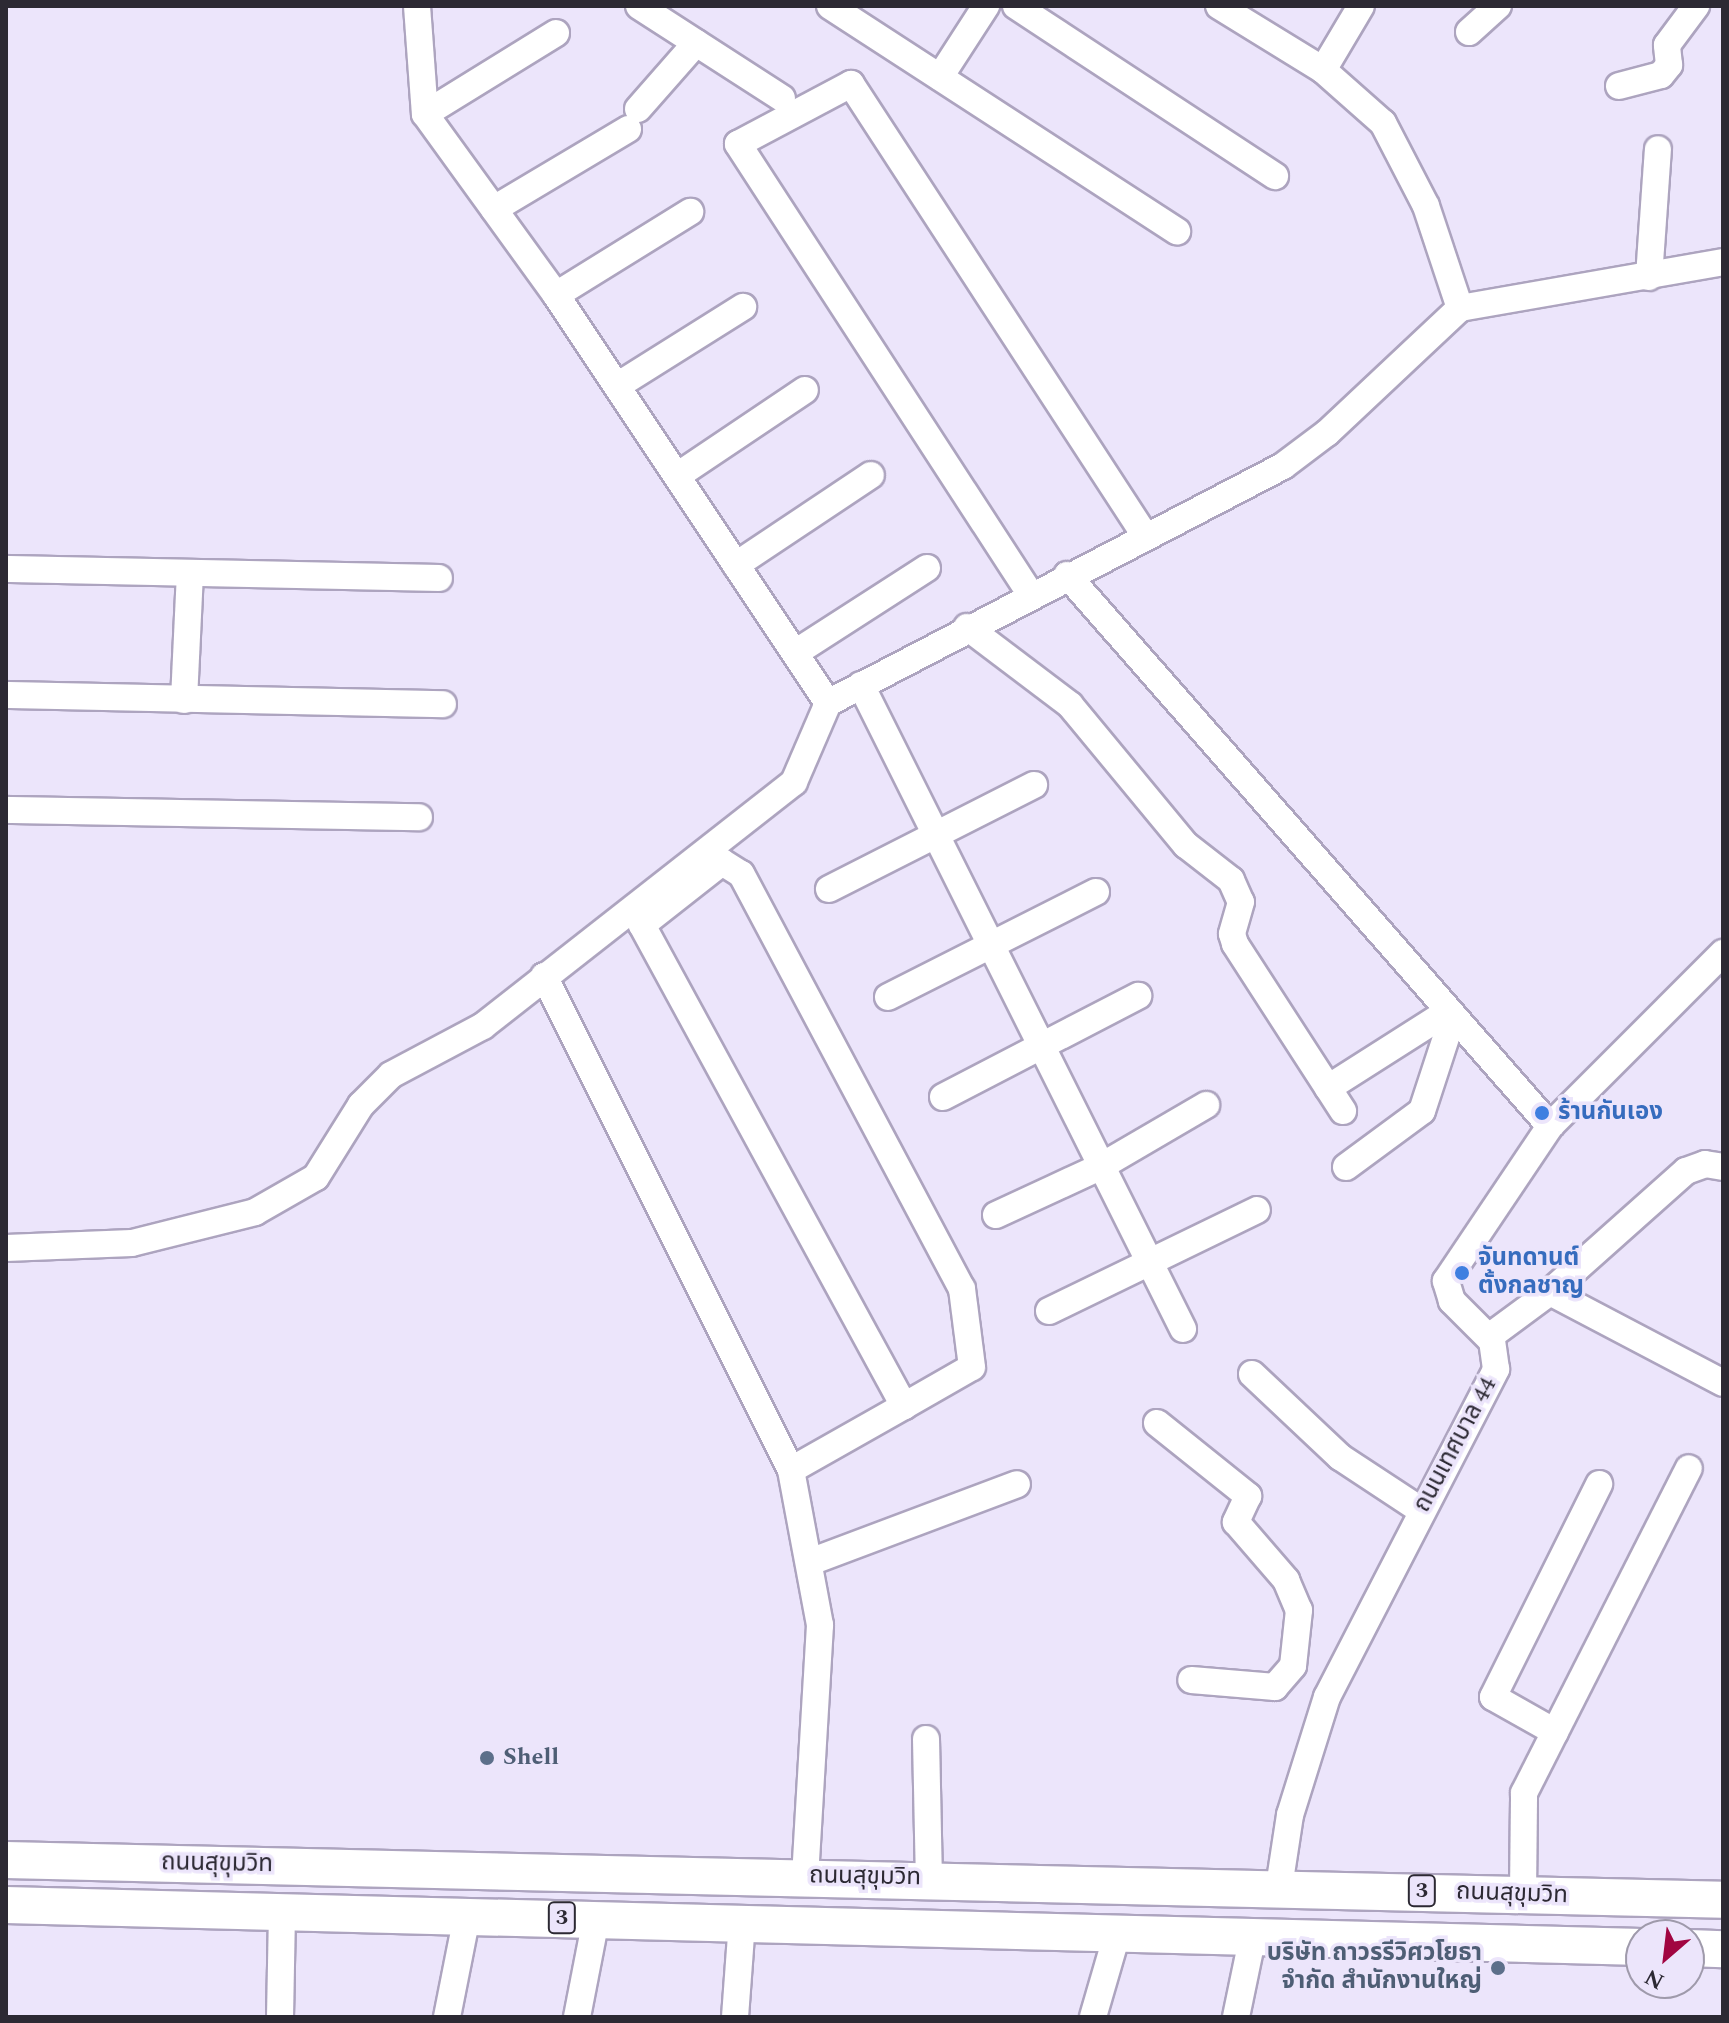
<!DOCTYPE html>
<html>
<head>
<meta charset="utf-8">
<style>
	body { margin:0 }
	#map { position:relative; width:1729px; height:2023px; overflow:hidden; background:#ece5fb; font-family:Spectral,"Noto Sans Thai",serif }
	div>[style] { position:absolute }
	.roads { filter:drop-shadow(2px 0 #ada4bf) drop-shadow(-2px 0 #ada4bf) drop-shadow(0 2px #ada4bf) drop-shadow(0 -2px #ada4bf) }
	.minor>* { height:26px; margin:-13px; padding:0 13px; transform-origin:13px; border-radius:13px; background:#fff }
	.highway>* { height:36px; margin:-18px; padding:0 18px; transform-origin:18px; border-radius:18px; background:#fff }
	.dots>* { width:22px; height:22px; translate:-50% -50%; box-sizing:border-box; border:4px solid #ece5fb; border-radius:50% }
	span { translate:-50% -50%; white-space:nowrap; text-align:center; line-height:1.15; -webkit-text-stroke:7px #ece5fb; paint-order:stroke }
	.shield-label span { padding:2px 6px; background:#ece5fb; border:2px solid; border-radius:6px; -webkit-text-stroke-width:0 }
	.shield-label { font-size:22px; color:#2c2933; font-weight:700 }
	.shop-label { font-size:24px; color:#366cbe; font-weight:700 }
	.left { translate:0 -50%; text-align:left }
	.street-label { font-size:24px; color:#2c2933 }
	.service-label { font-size:24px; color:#4e5e75; font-weight:700 }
	.right { translate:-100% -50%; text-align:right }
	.frame { position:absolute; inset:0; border:8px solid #2c2933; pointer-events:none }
	.north { position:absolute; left:1625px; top:1919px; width:80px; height:80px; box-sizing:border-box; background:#ece5fb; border:2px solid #9f9aab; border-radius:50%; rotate:208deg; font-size:22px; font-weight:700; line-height:32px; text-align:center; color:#2c2933 }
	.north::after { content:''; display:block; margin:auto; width:28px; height:36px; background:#a10541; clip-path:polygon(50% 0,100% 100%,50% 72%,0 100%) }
</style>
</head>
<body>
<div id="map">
	<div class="roads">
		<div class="minor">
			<div style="left:417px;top:6px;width:108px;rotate:85.8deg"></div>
			<div style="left:425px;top:114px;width:223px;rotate:54.1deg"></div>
			<div style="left:556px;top:295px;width:490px;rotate:56.3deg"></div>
			<div style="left:639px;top:6px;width:170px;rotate:32.8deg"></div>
			<div style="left:830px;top:6px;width:414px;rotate:33deg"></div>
			<div style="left:1016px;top:6px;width:310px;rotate:33.3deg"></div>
			<div style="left:1219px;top:6px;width:122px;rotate:31.6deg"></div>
			<div style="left:1323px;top:70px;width:80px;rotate:41.5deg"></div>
			<div style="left:1383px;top:123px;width:93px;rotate:62.6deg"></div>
			<div style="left:1426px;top:206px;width:108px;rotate:71.6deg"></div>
			<div style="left:1469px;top:32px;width:39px;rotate:-42deg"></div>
			<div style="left:1323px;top:70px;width:74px;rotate:-59.3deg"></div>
			<div style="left:940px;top:77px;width:85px;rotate:-57.1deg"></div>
			<div style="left:1619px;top:86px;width:43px;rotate:-14.7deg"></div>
			<div style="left:1661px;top:75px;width:13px;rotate:-51deg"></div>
			<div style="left:1669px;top:65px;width:20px;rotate:-96deg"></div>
			<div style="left:1667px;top:45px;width:49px;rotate:-53.4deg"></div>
			<div style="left:638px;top:109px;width:88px;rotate:-48.7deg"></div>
			<div style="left:425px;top:114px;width:154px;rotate:-31.7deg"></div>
			<div style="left:494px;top:209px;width:156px;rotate:-30.8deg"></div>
			<div style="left:1649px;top:277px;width:128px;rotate:-86deg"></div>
			<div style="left:556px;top:295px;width:158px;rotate:-31.8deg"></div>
			<div style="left:617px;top:386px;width:149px;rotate:-32.1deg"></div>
			<div style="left:677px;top:476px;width:154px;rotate:-33.9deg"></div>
			<div style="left:736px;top:565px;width:162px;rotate:-33.7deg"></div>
			<div style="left:6px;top:569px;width:433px;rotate:1.2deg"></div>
			<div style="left:1067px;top:575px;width:733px;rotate:48.76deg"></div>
			<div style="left:1031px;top:595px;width:538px;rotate:-123.01deg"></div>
			<div style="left:738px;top:144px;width:128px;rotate:-28deg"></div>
			<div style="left:851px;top:84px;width:537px;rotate:56.93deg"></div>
			<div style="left:967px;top:627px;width:129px;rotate:37.1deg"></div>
			<div style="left:1070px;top:705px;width:182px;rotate:50.4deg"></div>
			<div style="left:1186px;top:845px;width:57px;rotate:37.9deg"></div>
			<div style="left:1231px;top:880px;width:24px;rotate:66deg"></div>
			<div style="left:1241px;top:902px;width:33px;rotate:106deg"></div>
			<div style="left:1232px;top:934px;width:10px;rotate:73deg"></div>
			<div style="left:1235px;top:944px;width:199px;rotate:57.1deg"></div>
			<div style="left:795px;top:653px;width:157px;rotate:-32.8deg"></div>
			<div style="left:861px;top:685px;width:720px;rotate:63.43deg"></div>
			<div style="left:6px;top:695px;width:437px;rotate:1.2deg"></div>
			<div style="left:184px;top:700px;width:125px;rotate:-87.3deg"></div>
			<div style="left:6px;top:810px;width:413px;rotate:1deg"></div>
			<div style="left:829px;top:889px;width:230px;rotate:-26.9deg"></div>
			<div style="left:544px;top:976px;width:552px;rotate:63.43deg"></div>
			<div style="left:791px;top:1470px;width:158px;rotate:79.4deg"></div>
			<div style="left:820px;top:1625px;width:251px;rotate:93.4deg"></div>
			<div style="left:888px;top:997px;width:233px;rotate:-26.8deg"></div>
			<div style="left:1328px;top:1088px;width:143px;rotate:-32.5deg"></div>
			<div style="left:943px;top:1097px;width:220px;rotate:-27.4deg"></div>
			<div style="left:1346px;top:1167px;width:94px;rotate:-36.4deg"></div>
			<div style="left:1422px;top:1111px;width:100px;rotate:-71.9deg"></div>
			<div style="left:996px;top:1215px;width:115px;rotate:-24.8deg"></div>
			<div style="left:1100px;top:1167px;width:123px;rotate:-30.3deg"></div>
			<div style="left:6px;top:1248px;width:126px;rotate:-2.3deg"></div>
			<div style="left:132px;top:1243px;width:127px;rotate:-14.1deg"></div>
			<div style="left:255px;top:1212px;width:70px;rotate:-29.8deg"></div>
			<div style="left:316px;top:1177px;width:85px;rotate:-58deg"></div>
			<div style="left:361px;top:1105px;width:42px;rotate:-45deg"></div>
			<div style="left:391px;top:1075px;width:104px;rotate:-28deg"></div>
			<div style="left:483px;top:1026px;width:395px;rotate:-38.1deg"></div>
			<div style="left:794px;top:782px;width:86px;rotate:-66.7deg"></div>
			<div style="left:828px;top:703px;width:513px;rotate:-27.51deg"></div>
			<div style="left:1283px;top:466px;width:55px;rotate:-36.9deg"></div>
			<div style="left:1327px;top:433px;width:183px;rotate:-43.2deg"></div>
			<div style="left:1460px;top:308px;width:267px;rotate:-9.9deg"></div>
			<div style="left:1550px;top:1292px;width:195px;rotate:27.7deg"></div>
			<div style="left:1049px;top:1311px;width:231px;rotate:-25.9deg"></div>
			<div style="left:1489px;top:1337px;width:76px;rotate:-36.4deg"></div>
			<div style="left:1550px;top:1292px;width:182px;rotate:-41.7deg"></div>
			<div style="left:1686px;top:1171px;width:20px;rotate:-20deg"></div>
			<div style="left:1705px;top:1164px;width:18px;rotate:9deg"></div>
			<div style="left:1252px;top:1374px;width:121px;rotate:43.3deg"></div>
			<div style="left:1340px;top:1457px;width:98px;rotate:33.4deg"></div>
			<div style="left:1157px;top:1423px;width:117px;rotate:38.7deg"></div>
			<div style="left:1248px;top:1496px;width:29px;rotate:115deg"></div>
			<div style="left:1236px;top:1522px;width:77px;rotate:49.2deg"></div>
			<div style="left:1286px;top:1580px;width:33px;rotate:67deg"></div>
			<div style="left:1299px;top:1610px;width:56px;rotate:96.1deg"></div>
			<div style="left:1293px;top:1666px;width:28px;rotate:131deg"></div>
			<div style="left:1275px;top:1687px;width:84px;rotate:-175.2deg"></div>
			<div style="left:791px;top:1470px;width:130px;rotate:-29.5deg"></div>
			<div style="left:904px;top:1406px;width:78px;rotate:-29.8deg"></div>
			<div style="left:972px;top:1367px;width:79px;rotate:-97.3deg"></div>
			<div style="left:962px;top:1289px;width:470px;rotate:-118deg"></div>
			<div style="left:741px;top:874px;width:22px;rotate:-148deg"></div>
			<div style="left:722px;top:862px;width:102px;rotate:141.8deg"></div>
			<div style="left:642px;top:925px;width:548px;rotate:61.42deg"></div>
			<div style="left:810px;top:1562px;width:221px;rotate:-20.6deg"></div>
			<div style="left:1555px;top:1732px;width:71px;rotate:-150.6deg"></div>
			<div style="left:1493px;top:1697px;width:238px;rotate:-63.5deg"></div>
			<div style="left:926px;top:1739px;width:139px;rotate:88.8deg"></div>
			<div style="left:1279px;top:1887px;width:73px;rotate:-81.3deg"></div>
			<div style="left:1290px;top:1815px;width:124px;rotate:-72.6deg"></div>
			<div style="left:1327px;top:1697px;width:369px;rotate:-62.7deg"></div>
			<div style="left:1496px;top:1369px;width:28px;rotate:-98deg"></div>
			<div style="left:1492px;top:1341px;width:57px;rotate:-135deg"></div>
			<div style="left:1452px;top:1301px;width:21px;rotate:-107deg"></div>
			<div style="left:1446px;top:1281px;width:187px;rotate:-56.1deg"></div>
			<div style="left:1550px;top:1126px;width:245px;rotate:-45deg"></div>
			<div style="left:1523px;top:1894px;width:101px;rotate:-89.4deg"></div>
			<div style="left:1524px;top:1793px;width:364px;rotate:-63.1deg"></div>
			<div style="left:280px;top:2017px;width:105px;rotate:-88.9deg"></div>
			<div style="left:447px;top:2017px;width:103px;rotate:-78.8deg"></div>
			<div style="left:577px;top:2017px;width:100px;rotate:-79deg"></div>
			<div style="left:735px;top:2017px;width:95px;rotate:-85.8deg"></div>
			<div style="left:1093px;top:2017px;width:90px;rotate:-73.8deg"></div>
			<div style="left:1236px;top:2017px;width:84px;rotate:-78.3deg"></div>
		</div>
		<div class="highway">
			<div style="left:6px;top:1860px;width:1717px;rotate:1.33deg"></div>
			<div style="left:6px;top:1905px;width:1636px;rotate:1.47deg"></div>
			<div style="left:1689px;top:1948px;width:34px;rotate:2deg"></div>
		</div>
	</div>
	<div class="dots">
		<div style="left:1542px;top:1113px;background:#3f7fe0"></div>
		<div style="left:1462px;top:1273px;background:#3f7fe0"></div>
		<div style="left:487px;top:1758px;background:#5c6f8a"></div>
		<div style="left:1498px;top:1968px;background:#5c6f8a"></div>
	</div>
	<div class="shield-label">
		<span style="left:1422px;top:1891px">3</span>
		<span style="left:562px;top:1918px">3</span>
	</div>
	<div class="shop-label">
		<span class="left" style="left:1558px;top:1113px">ร้านกันเอง</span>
		<span class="left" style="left:1478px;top:1273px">จันทดานต์<br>ตั้งกลชาญ</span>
	</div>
	<div class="street-label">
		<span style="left:1456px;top:1445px;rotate:-62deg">ถนนเทศบาล 44</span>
		<span style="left:217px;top:1864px;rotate:1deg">ถนนสุขุมวิท</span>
		<span style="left:865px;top:1877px;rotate:1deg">ถนนสุขุมวิท</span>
		<span style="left:1512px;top:1894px;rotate:2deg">ถนนสุขุมวิท</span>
	</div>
	<div class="service-label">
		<span class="left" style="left:503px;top:1758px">Shell</span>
		<span class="right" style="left:1482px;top:1968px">บริษัท ถาวรรีวิศวโยธา<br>จำกัด สำนักงานใหญ่</span>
	</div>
	<div class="frame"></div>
	<div class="north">N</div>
</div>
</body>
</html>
